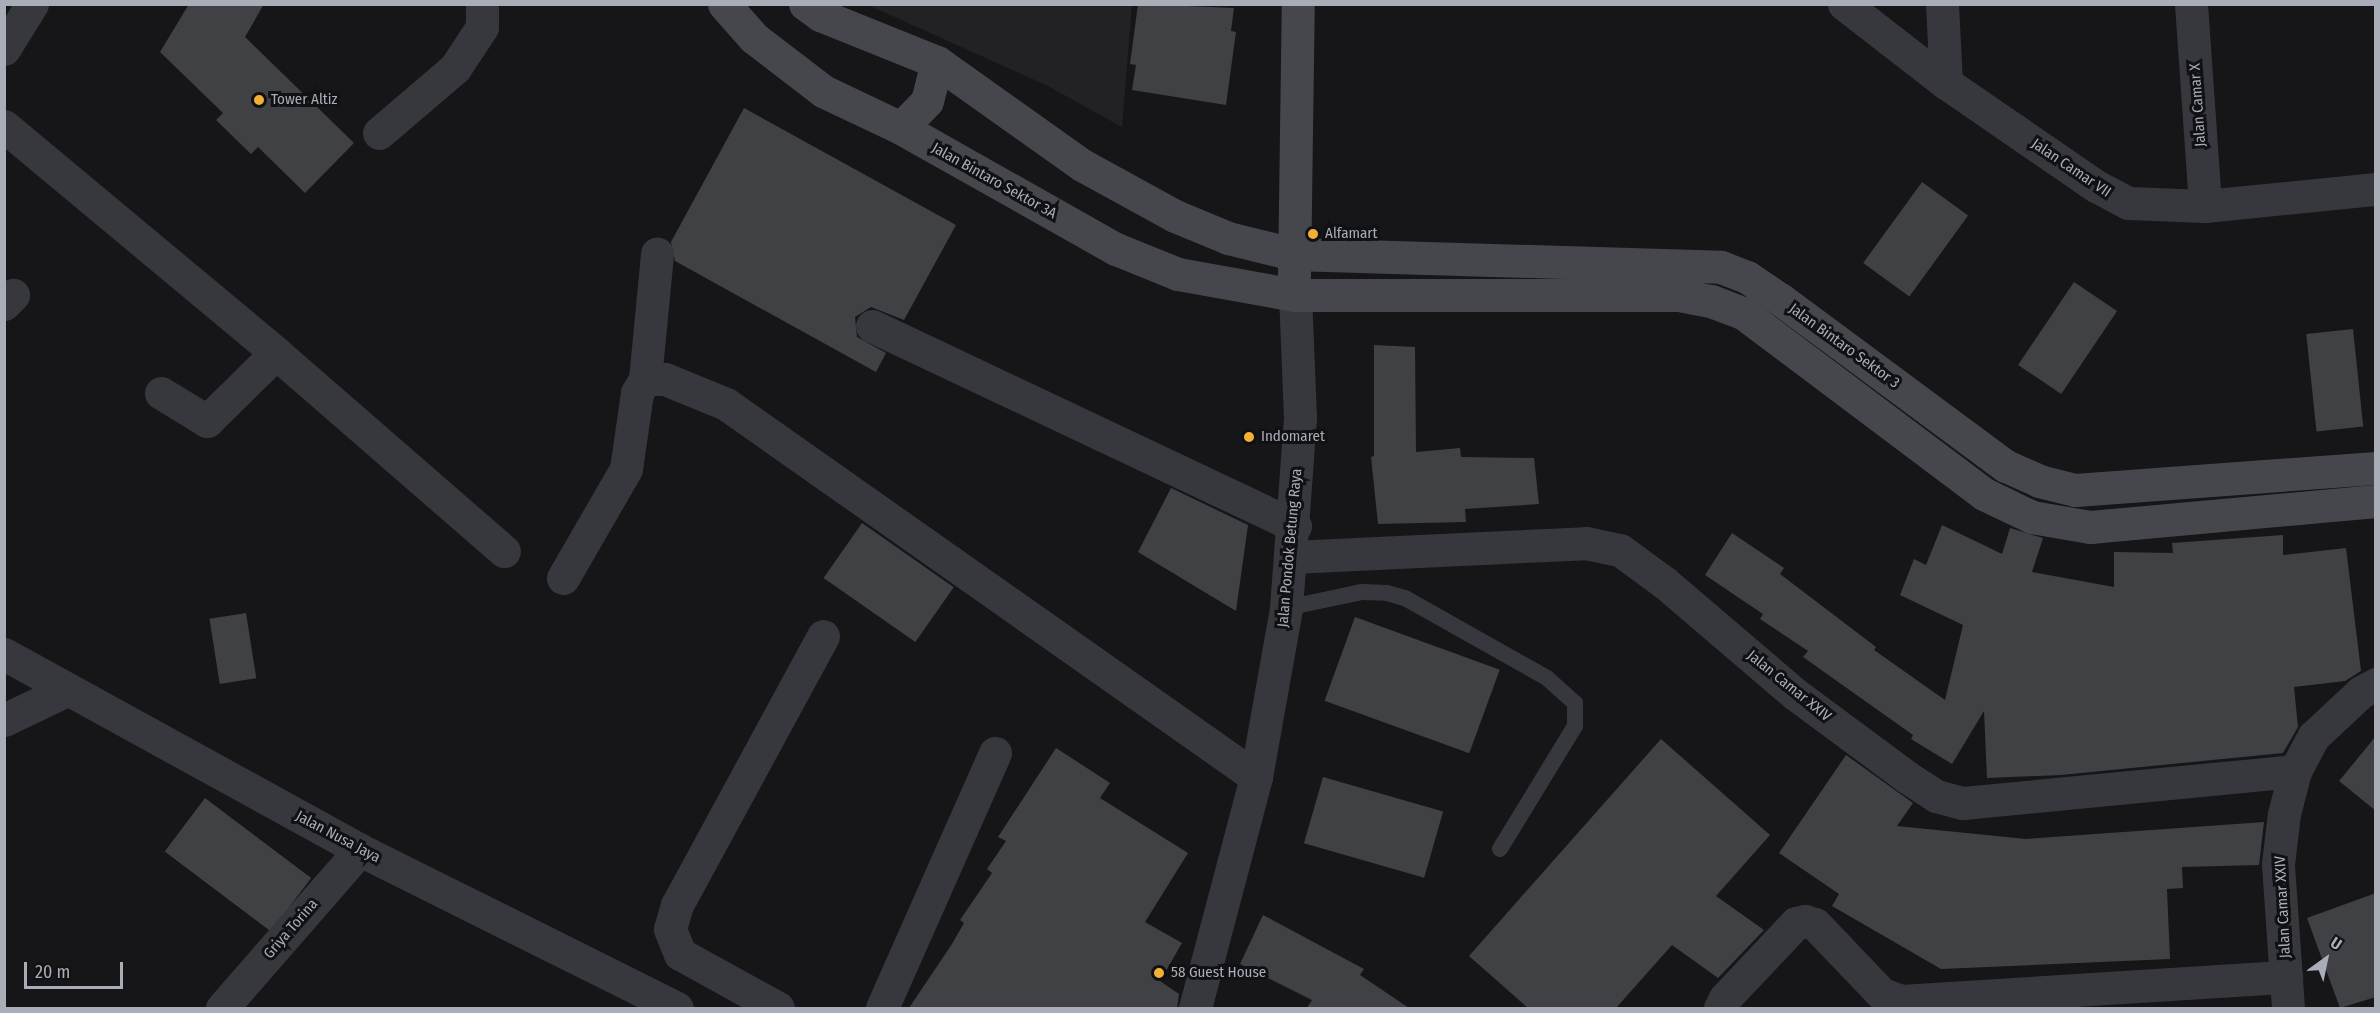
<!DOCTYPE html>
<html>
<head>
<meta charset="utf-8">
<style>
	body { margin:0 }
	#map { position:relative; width:2380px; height:1013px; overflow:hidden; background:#161618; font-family:"Fira Sans Condensed",sans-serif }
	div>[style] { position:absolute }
	.built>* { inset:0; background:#222225 }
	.building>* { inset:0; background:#404145; transform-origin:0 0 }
	.service>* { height:16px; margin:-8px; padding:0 8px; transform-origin:8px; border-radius:8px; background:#37383d }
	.minor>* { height:33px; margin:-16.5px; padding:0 16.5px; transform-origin:16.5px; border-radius:16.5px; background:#37383d }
	.tertiary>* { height:33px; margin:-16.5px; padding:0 16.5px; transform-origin:16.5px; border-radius:16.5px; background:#37383d }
	.secondary>* { height:33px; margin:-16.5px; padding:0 16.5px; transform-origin:16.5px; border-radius:16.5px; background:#45474d }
	.dots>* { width:16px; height:16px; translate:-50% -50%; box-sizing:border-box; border:3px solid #111113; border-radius:50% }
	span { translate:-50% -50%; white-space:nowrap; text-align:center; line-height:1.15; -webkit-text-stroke:6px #111113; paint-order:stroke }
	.poi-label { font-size:15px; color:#a8adb8 }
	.left { translate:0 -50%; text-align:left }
	.street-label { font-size:15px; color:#a8adb8 }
	.frame { position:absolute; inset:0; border:6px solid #a8adb8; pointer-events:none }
	.north { position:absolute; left:2296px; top:929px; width:60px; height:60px; -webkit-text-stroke:4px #111113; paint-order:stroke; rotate:33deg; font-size:16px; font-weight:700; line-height:24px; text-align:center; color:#a8adb8 }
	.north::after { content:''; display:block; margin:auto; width:21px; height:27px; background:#a8adb8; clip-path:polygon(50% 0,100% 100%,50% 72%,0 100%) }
	.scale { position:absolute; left:24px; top:962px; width:99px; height:27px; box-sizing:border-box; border:3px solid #a8adb8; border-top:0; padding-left:8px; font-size:18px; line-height:21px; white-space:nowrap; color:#a8adb8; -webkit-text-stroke:4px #111113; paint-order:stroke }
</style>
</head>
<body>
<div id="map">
	<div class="built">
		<div style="clip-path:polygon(868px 5px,1132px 5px,1122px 127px,1048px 86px)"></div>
	</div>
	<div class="building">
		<div style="clip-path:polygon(189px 4px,264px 4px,245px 37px,354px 143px,305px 193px,258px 147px,251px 154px,216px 120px,223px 113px,160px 52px)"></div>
		<div style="clip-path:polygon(1138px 4px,1234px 8px,1231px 31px,1236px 32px,1226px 105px,1132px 90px,1136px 65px,1130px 64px)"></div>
		<div style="clip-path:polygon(744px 108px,956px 225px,904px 320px,871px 307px,855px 317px,857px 337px,886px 353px,876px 372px,675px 261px,671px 242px)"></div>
		<div style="left:1922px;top:182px;width:57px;height:100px;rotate:36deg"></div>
		<div style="left:2074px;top:282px;width:52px;height:100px;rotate:34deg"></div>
		<div style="left:2353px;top:329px;width:98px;height:47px;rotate:84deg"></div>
		<div style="clip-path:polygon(1374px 345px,1415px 347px,1416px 452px,1460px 448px,1461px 457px,1534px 458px,1539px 504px,1465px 509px,1466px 522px,1378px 524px,1371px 457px,1374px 456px)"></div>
		<div style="clip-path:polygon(1171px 488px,1248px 525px,1236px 611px,1138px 552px)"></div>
		<div style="left:862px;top:523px;width:112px;height:67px;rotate:35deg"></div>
		<div style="clip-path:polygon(1942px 525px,2002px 554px,2010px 528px,2043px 538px,2032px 572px,2114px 587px,2114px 552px,2173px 553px,2172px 543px,2283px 535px,2283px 555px,2346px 548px,2361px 671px,2345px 681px,2294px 687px,2298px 727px,2283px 753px,2061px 775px,1987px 778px,1984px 711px,1952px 764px,1911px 739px,1913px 735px,1803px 657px,1808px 651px,1760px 619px,1763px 614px,1705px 575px,1732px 533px,1784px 568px,1780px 574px,1876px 647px,1874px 650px,1945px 700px,1963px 625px,1900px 595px,1914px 559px,1926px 565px)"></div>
		<div style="left:246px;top:613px;width:66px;height:37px;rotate:81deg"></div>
		<div style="left:1355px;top:617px;width:154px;height:89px;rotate:20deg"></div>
		<div style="clip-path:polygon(2376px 736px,2376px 811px,2339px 781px)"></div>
		<div style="clip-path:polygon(1661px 739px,1770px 835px,1716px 896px,1764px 930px,1718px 978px,1672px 945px,1616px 1008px,1528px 1008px,1469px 956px)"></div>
		<div style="clip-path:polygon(1056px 748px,1110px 783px,1100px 798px,1188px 853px,1145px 922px,1182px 943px,1160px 981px,1179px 994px,1177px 1008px,909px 1008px,952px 944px,964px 923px,960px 920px,992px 873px,987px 869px,1006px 841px,998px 837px)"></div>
		<div style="clip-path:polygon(1846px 755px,1913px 803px,1897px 826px,2026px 839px,2264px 822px,2259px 865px,2182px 867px,2183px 888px,2167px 889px,2170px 959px,1941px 969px,1832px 906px,1839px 894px,1779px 853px)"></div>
		<div style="left:1323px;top:777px;width:125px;height:69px;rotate:16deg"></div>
		<div style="left:205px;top:798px;width:133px;height:67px;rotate:37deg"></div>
		<div style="clip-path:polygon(2376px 893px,2376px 997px,2340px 1008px,2307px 918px)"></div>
		<div style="clip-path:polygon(1263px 915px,1364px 969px,1360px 975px,1409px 1008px,1307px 1008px,1312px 1000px,1240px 964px)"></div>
	</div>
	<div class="service">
		<div style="left:1286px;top:608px;width:78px;rotate:-11.9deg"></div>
		<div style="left:1362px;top:592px;width:25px;rotate:2deg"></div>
		<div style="left:1387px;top:593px;width:19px;rotate:16deg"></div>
		<div style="left:1405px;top:598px;width:163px;rotate:29.4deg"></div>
		<div style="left:1547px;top:678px;width:38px;rotate:42deg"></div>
		<div style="left:1575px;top:703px;width:23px;rotate:90deg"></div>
		<div style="left:1575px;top:726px;width:144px;rotate:121.4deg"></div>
	</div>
	<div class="minor">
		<div style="left:1844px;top:4px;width:129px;rotate:37.8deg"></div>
		<div style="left:1946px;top:83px;width:182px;rotate:34.5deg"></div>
		<div style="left:2096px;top:186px;width:36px;rotate:28deg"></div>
		<div style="left:2128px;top:203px;width:77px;rotate:2.2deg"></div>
		<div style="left:2205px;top:206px;width:172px;rotate:-5.7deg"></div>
		<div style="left:1942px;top:4px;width:79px;rotate:87.1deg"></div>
		<div style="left:2191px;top:4px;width:202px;rotate:86deg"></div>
		<div style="left:4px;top:49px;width:53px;rotate:-58.1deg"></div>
		<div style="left:4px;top:126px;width:354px;rotate:39.8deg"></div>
		<div style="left:276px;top:353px;width:302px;rotate:41deg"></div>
		<div style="left:379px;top:133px;width:100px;rotate:-40.5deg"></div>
		<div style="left:455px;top:68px;width:49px;rotate:-56.6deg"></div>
		<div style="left:482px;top:27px;width:23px;rotate:-90deg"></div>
		<div style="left:4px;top:304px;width:13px;rotate:-45deg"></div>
		<div style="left:872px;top:326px;width:468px;rotate:25.3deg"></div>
		<div style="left:645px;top:379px;width:126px;rotate:-84.5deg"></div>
		<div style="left:161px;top:393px;width:54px;rotate:31.3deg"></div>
		<div style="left:207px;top:421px;width:97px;rotate:-44.6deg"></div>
		<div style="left:1292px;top:557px;width:294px;rotate:-2.7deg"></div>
		<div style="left:1586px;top:543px;width:35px;rotate:12deg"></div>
		<div style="left:1620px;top:550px;width:56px;rotate:36.3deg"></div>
		<div style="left:1665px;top:583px;width:171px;rotate:40.5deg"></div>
		<div style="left:1795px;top:694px;width:139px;rotate:36.5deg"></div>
		<div style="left:1907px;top:777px;width:35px;rotate:33deg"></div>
		<div style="left:1936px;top:796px;width:28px;rotate:15deg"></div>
		<div style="left:1963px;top:803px;width:334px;rotate:-5.5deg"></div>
		<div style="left:563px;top:578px;width:126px;rotate:-60deg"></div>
		<div style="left:626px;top:469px;width:77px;rotate:-81.8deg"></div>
		<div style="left:637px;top:393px;width:16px;rotate:-60deg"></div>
		<div style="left:645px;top:379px;width:20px"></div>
		<div style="left:665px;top:379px;width:66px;rotate:22.3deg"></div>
		<div style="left:726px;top:404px;width:648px;rotate:35.14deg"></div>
		<div style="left:4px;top:720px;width:70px;rotate:-25.5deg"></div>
		<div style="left:222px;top:1008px;width:210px;rotate:-48.9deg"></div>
		<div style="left:778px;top:1008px;width:112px;rotate:-151.1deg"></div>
		<div style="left:680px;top:954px;width:27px;rotate:-112deg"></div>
		<div style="left:670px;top:929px;width:25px;rotate:-74deg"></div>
		<div style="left:677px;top:905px;width:306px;rotate:-61.5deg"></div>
		<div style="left:882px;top:1008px;width:279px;rotate:-66.1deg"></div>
		<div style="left:1720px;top:1008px;width:11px;rotate:-63deg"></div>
		<div style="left:1725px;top:998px;width:103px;rotate:-46.6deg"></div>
		<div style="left:1796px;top:923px;width:9px;rotate:-13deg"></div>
		<div style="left:1805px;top:921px;width:10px;rotate:17deg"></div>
		<div style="left:1815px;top:924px;width:97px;rotate:46.3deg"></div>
		<div style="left:1882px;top:994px;width:20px;rotate:20deg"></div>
		<div style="left:1901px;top:1001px;width:386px;rotate:-3.6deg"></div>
		<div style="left:2288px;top:1008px;width:144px;rotate:-94deg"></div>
		<div style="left:2278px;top:864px;width:50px;rotate:-83.2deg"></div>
		<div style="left:2284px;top:814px;width:44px;rotate:-75.7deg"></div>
		<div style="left:2295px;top:771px;width:40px;rotate:-62deg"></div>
		<div style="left:2314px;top:736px;width:64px;rotate:-43.1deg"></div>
		<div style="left:2361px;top:692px;width:17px;rotate:-28deg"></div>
	</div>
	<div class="tertiary">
		<div style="left:4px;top:654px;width:406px;rotate:28.8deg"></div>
		<div style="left:360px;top:850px;width:354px;rotate:26.5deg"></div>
		<div style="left:1195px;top:1008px;width:239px;rotate:-75.2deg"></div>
		<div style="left:1256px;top:777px;width:172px;rotate:-79.9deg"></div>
		<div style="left:1286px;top:608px;width:191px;rotate:-85.8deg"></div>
		<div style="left:1300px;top:418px;width:123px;rotate:-92.3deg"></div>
	</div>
	<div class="secondary">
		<div style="left:724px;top:4px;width:45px;rotate:48.6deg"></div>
		<div style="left:754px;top:38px;width:87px;rotate:37.5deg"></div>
		<div style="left:823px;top:91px;width:86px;rotate:25.4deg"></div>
		<div style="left:901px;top:128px;width:247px;rotate:29.4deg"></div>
		<div style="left:1116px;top:249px;width:67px;rotate:22deg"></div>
		<div style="left:1178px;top:274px;width:119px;rotate:10.2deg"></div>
		<div style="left:1295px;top:295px;width:384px"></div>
		<div style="left:1679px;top:295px;width:33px;rotate:11deg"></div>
		<div style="left:1711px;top:301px;width:34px;rotate:21deg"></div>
		<div style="left:1743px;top:313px;width:301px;rotate:36.9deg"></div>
		<div style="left:1984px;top:494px;width:53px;rotate:25.6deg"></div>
		<div style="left:2032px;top:517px;width:59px;rotate:9.8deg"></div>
		<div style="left:2090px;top:527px;width:287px;rotate:-5.2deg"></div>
		<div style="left:805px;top:4px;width:19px;rotate:36deg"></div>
		<div style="left:820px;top:15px;width:126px;rotate:21.9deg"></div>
		<div style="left:937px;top:62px;width:178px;rotate:35.4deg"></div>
		<div style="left:1082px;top:165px;width:106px;rotate:28.7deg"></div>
		<div style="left:1175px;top:216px;width:57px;rotate:22.5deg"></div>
		<div style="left:1228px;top:238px;width:67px;rotate:13.8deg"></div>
		<div style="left:1293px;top:254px;width:428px;rotate:1.7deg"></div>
		<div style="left:1721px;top:267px;width:28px;rotate:21deg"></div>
		<div style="left:1747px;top:277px;width:40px;rotate:34deg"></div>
		<div style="left:1780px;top:299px;width:281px;rotate:36.5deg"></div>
		<div style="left:2006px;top:466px;width:36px;rotate:24deg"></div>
		<div style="left:2039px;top:481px;width:37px;rotate:14deg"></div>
		<div style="left:2075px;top:490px;width:302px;rotate:-4.2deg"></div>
		<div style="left:901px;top:128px;width:37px;rotate:-46deg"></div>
		<div style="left:927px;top:101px;width:40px;rotate:-75.6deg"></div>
		<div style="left:1294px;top:275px;width:271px;rotate:-89.2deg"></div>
	</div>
	<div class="dots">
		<div style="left:259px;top:100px;background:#f2b134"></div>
		<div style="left:1313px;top:234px;background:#f2b134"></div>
		<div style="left:1249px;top:437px;background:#f2b134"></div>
		<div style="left:1159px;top:973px;background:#f2b134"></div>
	</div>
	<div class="poi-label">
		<span class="left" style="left:271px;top:100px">Tower Altiz</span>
		<span class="left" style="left:1325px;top:234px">Alfamart</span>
		<span class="left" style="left:1261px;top:437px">Indomaret</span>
		<span class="left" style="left:1171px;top:973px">58 Guest House</span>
	</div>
	<div class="street-label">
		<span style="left:2198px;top:105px;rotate:-94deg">Jalan Camar X</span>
		<span style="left:2071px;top:168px;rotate:34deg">Jalan Camar VII</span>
		<span style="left:994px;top:181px;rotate:29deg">Jalan Bintaro Sektor 3A</span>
		<span style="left:1844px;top:346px;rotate:36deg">Jalan Bintaro Sektor 3</span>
		<span style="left:1290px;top:548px;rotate:-85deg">Jalan Pondok Betung Raya</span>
		<span style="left:1789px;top:686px;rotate:39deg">Jalan Camar XXIV</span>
		<span style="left:338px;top:837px;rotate:28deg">Jalan Nusa Jaya</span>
		<span style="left:2283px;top:907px;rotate:-93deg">Jalan Camar XXIV</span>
		<span style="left:291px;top:929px;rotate:-49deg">Griya Torina</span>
	</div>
	<div class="frame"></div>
	<div class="north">U</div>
	<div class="scale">20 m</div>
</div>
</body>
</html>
